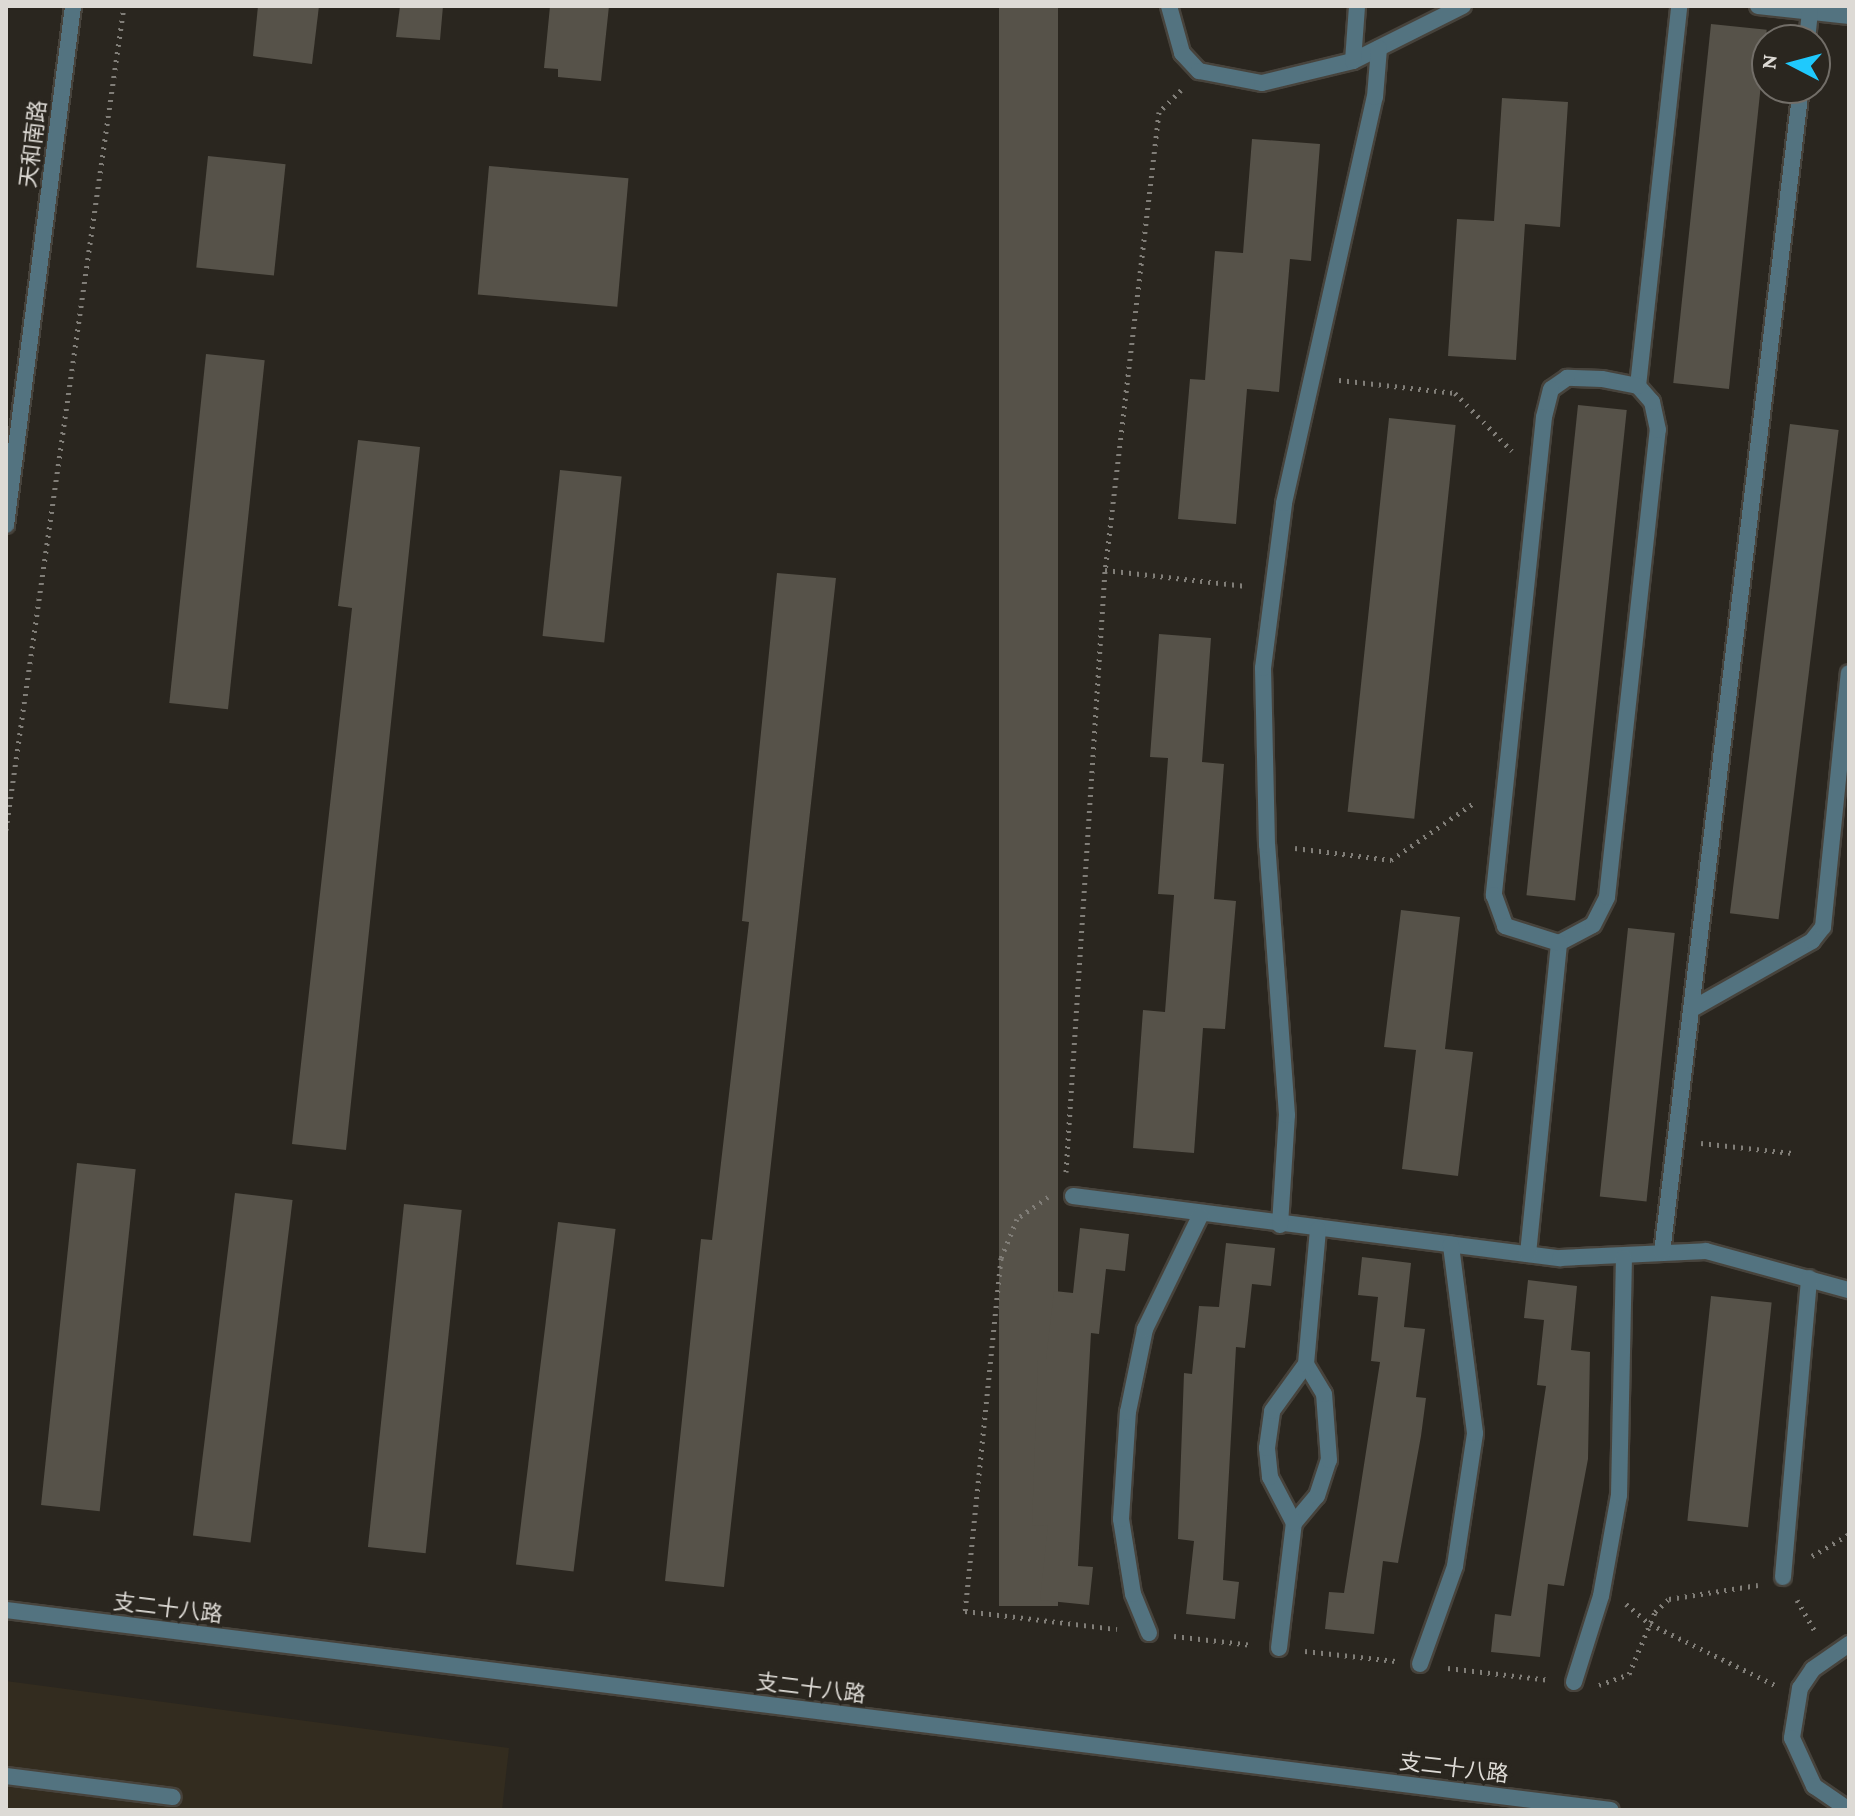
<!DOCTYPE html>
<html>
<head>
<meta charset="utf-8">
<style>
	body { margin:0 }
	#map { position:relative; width:1855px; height:1816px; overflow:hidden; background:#2a261f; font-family:"Crimson Pro","Noto Sans SC",serif }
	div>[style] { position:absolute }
	.built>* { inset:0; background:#332c1f }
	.building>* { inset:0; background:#565249; transform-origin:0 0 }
	.path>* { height:5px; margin-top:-2.5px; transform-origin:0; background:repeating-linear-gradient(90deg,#817e78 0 2px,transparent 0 8px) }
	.roads { filter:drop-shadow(2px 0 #47433c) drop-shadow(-2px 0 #47433c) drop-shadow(0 2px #47433c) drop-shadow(0 -2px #47433c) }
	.service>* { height:16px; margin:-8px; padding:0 8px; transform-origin:8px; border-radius:8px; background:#537380 }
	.tertiary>* { height:16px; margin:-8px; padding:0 8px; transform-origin:8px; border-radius:8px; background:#537380 }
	span { translate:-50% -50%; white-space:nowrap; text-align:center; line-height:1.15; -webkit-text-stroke:7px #2a261f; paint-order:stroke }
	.street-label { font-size:22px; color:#dddad5 }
	.frame { position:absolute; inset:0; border:8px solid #dddad5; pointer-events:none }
	.north { position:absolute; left:1751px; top:24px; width:80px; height:80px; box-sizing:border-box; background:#2a261f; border:2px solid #726e68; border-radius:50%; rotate:276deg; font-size:22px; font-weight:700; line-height:32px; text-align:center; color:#dddad5 }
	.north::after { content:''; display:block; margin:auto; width:28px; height:36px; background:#1fc9fd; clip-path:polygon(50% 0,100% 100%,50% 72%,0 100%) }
</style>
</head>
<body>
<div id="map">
	<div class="built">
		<div style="clip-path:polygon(6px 1681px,509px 1748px,502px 1810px,6px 1810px)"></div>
	</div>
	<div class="building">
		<div style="clip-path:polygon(258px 6px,319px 6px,312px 64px,253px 56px)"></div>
		<div style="clip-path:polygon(400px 6px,443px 6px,440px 40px,396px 37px)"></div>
		<div style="clip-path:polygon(550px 6px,609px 6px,601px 81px,558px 77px,558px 69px,544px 68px)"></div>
		<div style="left:999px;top:6px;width:59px;height:1600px"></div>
		<div style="left:1711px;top:24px;width:56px;height:361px;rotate:6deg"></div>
		<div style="clip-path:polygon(1502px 98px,1568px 102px,1560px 227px,1525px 224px,1516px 360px,1448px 356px,1457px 219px,1494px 221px)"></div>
		<div style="clip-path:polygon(1252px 139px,1320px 144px,1311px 261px,1290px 259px,1279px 392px,1247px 389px,1236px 524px,1178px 519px,1190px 379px,1205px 380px,1215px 251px,1243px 253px)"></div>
		<div style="left:208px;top:156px;width:78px;height:112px;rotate:6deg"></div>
		<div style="left:489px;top:166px;width:140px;height:129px;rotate:5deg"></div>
		<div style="left:206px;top:354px;width:59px;height:351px;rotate:6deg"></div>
		<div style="left:1578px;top:405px;width:49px;height:493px;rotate:6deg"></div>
		<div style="left:1389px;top:418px;width:67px;height:396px;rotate:6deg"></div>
		<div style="left:1790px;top:424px;width:49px;height:493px;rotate:7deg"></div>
		<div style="clip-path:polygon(358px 440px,420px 447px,346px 1150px,292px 1144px,352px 608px,338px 606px)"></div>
		<div style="left:560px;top:470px;width:62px;height:167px;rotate:6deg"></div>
		<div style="clip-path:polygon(777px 573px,836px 578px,724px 1587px,665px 1581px,701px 1239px,712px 1240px,749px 922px,742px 921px)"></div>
		<div style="clip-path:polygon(1159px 634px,1211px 638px,1202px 762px,1224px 764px,1214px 899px,1236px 901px,1225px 1029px,1203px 1028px,1194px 1153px,1133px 1148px,1143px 1010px,1165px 1012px,1174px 895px,1158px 894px,1168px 758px,1150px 757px)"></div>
		<div style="clip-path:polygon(1401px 910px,1460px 917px,1445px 1049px,1473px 1052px,1458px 1176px,1402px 1169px,1416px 1050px,1384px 1047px)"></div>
		<div style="left:1628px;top:928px;width:47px;height:270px;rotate:6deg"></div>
		<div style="left:77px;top:1163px;width:59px;height:344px;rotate:6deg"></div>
		<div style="left:235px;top:1193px;width:58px;height:345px;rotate:7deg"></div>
		<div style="left:404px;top:1204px;width:58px;height:345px;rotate:6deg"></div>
		<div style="left:558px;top:1222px;width:58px;height:345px;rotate:7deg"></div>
		<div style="clip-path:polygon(1080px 1228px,1129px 1234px,1125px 1271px,1106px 1269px,1099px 1334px,1091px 1333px,1078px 1566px,1093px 1567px,1089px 1605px,1040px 1600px,1048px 1526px,1032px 1525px,1038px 1359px,1046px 1359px,1054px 1291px,1073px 1293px)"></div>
		<div style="clip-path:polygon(1226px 1243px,1275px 1248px,1271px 1286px,1252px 1284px,1245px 1348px,1236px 1347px,1223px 1580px,1239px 1582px,1235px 1619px,1186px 1614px,1194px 1541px,1178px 1539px,1184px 1373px,1192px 1374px,1199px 1306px,1219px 1307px)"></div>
		<div style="clip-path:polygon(1362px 1257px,1411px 1263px,1404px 1327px,1425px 1329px,1416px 1397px,1426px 1398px,1421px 1436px,1398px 1563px,1383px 1561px,1374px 1634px,1325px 1629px,1329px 1592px,1344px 1593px,1380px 1362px,1371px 1361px,1378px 1297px,1358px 1295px)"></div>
		<div style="clip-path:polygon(1528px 1280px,1577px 1286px,1571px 1350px,1590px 1352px,1588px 1459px,1564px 1586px,1548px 1584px,1540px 1657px,1491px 1652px,1495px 1614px,1511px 1616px,1546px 1386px,1537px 1385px,1544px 1320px,1524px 1318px)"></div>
		<div style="left:1711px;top:1296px;width:61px;height:226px;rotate:6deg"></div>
	</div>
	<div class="path">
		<div style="left:1181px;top:90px;width:31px;rotate:135deg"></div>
		<div style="left:1159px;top:112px;width:461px;rotate:96.7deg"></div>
		<div style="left:1105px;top:570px;width:142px;rotate:6.5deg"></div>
		<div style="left:1339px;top:380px;width:117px;rotate:6.4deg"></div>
		<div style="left:1455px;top:393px;width:81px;rotate:45.5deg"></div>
		<div style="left:6px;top:830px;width:832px;rotate:-81.85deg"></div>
		<div style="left:1295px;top:848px;width:97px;rotate:7.1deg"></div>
		<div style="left:1391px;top:860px;width:102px;rotate:-34.6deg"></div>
		<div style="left:1701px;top:1143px;width:92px;rotate:6.3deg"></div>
		<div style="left:1066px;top:1172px;width:603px;rotate:-86.29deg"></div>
		<div style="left:1048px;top:1197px;width:38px;rotate:145deg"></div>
		<div style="left:1017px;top:1219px;width:42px;rotate:112.3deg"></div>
		<div style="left:1001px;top:1258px;width:355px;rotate:95.8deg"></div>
		<div style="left:965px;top:1611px;width:153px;rotate:6.8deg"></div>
		<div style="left:1812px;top:1556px;width:43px;rotate:-30.7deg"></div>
		<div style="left:1797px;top:1600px;width:38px;rotate:60deg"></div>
		<div style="left:1626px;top:1604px;width:31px;rotate:40deg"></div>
		<div style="left:1650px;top:1624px;width:139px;rotate:26deg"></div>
		<div style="left:1174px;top:1636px;width:79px;rotate:6.6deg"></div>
		<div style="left:1305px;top:1651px;width:91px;rotate:6.3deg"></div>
		<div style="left:1448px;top:1668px;width:103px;rotate:6.7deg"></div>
		<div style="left:1599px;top:1685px;width:32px;rotate:-20deg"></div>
		<div style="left:1629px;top:1674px;width:67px;rotate:-67.2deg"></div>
		<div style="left:1655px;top:1612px;width:19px;rotate:-43deg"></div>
		<div style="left:1669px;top:1599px;width:90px;rotate:-8.9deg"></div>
	</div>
	<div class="roads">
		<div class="service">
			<div style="left:1169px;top:6px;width:49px;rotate:74.5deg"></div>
			<div style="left:1182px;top:53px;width:25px;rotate:47deg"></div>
			<div style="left:1199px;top:71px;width:64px;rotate:10.8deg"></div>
			<div style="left:1262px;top:83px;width:94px;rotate:-13.6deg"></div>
			<div style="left:1353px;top:61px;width:123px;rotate:-26.6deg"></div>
			<div style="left:1758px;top:6px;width:92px;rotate:6.3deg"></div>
			<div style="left:1807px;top:40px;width:28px;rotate:-84deg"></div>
			<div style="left:1353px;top:61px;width:55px;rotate:-85.8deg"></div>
			<div style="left:1638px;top:386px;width:382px;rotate:-83.8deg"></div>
			<div style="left:1692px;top:1009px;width:138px;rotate:-29.5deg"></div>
			<div style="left:1812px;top:941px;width:18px;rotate:-52deg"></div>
			<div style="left:1823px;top:927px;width:255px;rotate:-84.2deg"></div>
			<div style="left:1073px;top:1196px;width:491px;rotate:7.3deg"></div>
			<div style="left:1560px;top:1258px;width:146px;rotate:-2.7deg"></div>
			<div style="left:1706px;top:1251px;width:148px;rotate:15.3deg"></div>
			<div style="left:1280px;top:1225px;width:110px;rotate:-86.4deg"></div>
			<div style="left:1287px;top:1115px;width:271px;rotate:-94.2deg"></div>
			<div style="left:1267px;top:845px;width:177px;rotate:-91.3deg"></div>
			<div style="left:1263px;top:668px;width:166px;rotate:-82.7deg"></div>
			<div style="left:1284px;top:503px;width:416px;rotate:-77.4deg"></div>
			<div style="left:1375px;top:97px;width:49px;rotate:-85.3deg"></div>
			<div style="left:1662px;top:1253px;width:1173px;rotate:-83.2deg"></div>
			<div style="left:1528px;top:1254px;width:313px;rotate:-84.3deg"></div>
			<div style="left:1559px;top:943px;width:38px;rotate:-28deg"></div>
			<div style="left:1593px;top:925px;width:31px;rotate:-63deg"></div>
			<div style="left:1607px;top:897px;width:470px;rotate:-83.8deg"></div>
			<div style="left:1658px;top:430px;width:29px;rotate:-102deg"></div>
			<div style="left:1652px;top:402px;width:21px;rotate:-131deg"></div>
			<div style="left:1638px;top:386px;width:37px;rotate:-169deg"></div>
			<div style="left:1602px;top:379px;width:35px;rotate:-178deg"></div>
			<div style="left:1567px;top:378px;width:19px;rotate:145deg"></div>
			<div style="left:1551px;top:389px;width:29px;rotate:104deg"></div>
			<div style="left:1544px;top:417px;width:481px;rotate:96deg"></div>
			<div style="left:1494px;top:895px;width:33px;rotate:70deg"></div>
			<div style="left:1505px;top:926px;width:57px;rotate:17.5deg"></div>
			<div style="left:1294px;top:1523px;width:35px;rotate:-50deg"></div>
			<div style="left:1317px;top:1496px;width:38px;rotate:-72deg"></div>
			<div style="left:1329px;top:1460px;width:66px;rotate:-94.3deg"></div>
			<div style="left:1324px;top:1394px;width:35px;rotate:-121deg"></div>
			<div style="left:1783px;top:1577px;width:300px;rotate:-85deg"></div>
			<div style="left:1149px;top:1633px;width:42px;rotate:-112.3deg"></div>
			<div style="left:1133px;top:1594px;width:76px;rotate:-99.1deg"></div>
			<div style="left:1121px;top:1519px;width:107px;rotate:-86.3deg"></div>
			<div style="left:1128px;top:1412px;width:85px;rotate:-78.4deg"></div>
			<div style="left:1145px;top:1329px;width:126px;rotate:-64deg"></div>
			<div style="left:1849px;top:1644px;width:44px;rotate:145.2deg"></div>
			<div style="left:1813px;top:1669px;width:23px;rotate:124deg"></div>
			<div style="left:1800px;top:1688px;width:51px;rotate:99.1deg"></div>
			<div style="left:1792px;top:1738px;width:53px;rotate:65.4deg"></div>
			<div style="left:1814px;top:1786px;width:42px;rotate:34.4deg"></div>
			<div style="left:1279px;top:1648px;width:126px;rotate:-83.2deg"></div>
			<div style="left:1294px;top:1523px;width:52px;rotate:-117.6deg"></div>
			<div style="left:1270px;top:1477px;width:29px;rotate:-96deg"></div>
			<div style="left:1267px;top:1448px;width:37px;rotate:-82deg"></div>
			<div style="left:1272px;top:1411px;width:58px;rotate:-54.1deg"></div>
			<div style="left:1306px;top:1364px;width:135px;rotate:-84.9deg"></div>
			<div style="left:1420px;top:1664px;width:104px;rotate:-70.3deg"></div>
			<div style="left:1455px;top:1566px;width:134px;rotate:-81.4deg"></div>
			<div style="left:1475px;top:1433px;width:190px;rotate:-97.3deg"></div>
			<div style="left:1574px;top:1682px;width:90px;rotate:-72.6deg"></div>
			<div style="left:1601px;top:1596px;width:103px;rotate:-79.9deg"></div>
			<div style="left:1619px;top:1495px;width:237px;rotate:-88.8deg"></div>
			<div style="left:6px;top:1776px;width:168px;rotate:7.2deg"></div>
		</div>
		<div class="tertiary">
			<div style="left:6px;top:525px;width:523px;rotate:-82.64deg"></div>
			<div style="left:6px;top:1610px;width:1617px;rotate:7.1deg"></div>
		</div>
	</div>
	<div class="street-label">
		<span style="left:33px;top:144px;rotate:-83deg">天和南路</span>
		<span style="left:168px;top:1608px;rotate:7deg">支二十八路</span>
		<span style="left:811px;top:1688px;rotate:7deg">支二十八路</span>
		<span style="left:1454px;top:1768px;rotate:7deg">支二十八路</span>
	</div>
	<div class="frame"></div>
	<div class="north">N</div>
</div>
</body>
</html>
